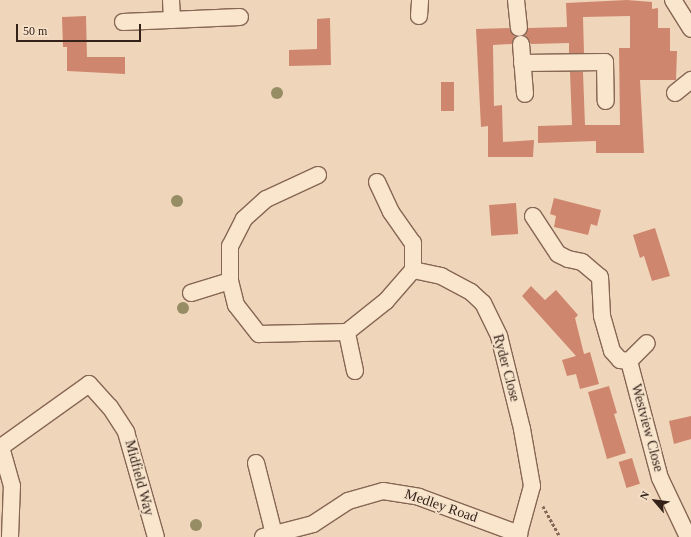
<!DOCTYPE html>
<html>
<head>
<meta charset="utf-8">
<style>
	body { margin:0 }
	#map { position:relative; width:691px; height:537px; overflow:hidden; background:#efd6ba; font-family:"Times New Roman",serif }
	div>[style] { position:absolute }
	.building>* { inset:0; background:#cf866e; transform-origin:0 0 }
	.path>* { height:2.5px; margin-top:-1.25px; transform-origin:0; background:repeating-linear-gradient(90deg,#866654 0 3px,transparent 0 5px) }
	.roads { filter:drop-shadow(1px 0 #866654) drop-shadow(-1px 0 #866654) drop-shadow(0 1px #866654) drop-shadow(0 -1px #866654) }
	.minor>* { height:16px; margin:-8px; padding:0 8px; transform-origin:8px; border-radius:8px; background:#fae5cd }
	.trees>* { width:12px; height:12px; margin:-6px; border-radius:50%; background:#968d65 }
	span { translate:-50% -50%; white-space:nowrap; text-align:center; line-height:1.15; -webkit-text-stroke:3.5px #f6e2ca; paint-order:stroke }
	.street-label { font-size:14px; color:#34221a }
	.north { position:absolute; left:635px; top:481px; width:40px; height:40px; -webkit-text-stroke:3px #f6e2ca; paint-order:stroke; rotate:298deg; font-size:11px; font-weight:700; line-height:16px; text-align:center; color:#34221a }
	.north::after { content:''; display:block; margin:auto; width:14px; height:18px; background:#34221a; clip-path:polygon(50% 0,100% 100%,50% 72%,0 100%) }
	.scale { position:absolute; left:16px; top:24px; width:125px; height:18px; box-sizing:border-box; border:2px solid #34221a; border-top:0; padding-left:5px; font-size:12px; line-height:14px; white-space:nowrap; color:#34221a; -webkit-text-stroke:3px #f6e2ca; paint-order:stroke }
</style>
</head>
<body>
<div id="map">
	<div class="building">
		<div style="clip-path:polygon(627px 0,652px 2px,652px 9px,658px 8px,658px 28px,670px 28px,670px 51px,677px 51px,676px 80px,640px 80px,644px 153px,596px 153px,596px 141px,538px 143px,538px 126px,572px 125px,570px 72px,583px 72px,585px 125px,620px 125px,619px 48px,630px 48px,630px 16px,583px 17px,584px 53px,569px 53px,569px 43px,531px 44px,525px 35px,528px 28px,567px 27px,566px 3px)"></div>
		<div style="clip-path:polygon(86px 16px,87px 57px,125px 57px,125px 74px,67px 71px,67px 47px,63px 47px,62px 17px)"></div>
		<div style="clip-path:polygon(330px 18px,331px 65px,289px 66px,289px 50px,317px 49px,317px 19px)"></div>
		<div style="clip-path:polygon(509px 28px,515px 37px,512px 44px,493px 45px,494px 106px,502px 105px,503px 142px,534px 140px,533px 157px,488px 157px,488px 126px,481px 127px,476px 29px)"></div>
		<div style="left:441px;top:82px;width:13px;height:29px"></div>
		<div style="clip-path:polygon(554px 198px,601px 210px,597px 226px,591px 224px,588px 235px,554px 227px,556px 216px,550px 214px)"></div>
		<div style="left:516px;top:203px;width:31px;height:27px;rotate:86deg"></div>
		<div style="clip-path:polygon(655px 228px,670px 276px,652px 281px,644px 256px,640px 258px,633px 235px)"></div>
		<div style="clip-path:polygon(531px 286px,545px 300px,556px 290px,578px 315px,575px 318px,584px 354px,590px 352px,599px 384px,580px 389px,576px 374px,567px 376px,562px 360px,576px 356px,522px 296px)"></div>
		<div style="clip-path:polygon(609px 386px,617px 413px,614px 414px,626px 453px,607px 459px,588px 392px)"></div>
		<div style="clip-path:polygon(691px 416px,691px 439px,674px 444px,669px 421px)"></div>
		<div style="left:632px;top:458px;width:27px;height:14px;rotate:73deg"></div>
	</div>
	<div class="path">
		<div style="left:543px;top:506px;width:35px;rotate:61deg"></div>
	</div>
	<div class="roads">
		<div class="minor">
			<div style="left:171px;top:0;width:20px;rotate:87deg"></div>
			<div style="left:516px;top:0;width:28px;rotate:84deg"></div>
			<div style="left:673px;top:0;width:34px;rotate:58deg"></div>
			<div style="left:419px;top:16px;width:16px;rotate:-86deg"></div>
			<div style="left:123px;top:22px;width:117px;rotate:-2.4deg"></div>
			<div style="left:521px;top:44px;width:50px;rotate:85.4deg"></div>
			<div style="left:522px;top:63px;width:83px;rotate:-0.7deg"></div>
			<div style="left:605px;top:62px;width:39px;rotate:89deg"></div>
			<div style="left:675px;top:93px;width:21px;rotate:-39deg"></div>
			<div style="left:318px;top:175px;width:57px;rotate:155.2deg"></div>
			<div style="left:266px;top:199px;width:30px;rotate:138deg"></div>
			<div style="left:244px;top:219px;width:30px;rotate:117deg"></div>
			<div style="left:230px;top:246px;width:35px;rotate:90deg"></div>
			<div style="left:230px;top:281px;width:25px;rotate:76deg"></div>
			<div style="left:236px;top:305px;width:37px;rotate:52deg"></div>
			<div style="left:259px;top:334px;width:88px;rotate:-1.3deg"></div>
			<div style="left:377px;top:182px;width:33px;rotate:65deg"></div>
			<div style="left:391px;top:212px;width:38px;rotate:55deg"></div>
			<div style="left:413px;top:243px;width:27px;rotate:90deg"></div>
			<div style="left:413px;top:270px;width:29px;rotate:12deg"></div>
			<div style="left:441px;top:276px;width:34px;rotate:28deg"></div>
			<div style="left:471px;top:292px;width:16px;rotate:43deg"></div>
			<div style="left:483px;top:303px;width:37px;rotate:64deg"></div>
			<div style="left:499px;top:336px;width:96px;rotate:76.1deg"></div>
			<div style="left:522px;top:429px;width:58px;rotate:80deg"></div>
			<div style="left:532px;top:486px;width:53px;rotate:105.4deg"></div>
			<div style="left:533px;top:216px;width:45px;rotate:56.7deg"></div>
			<div style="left:558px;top:254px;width:11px;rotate:27deg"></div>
			<div style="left:568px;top:259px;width:14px;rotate:12deg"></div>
			<div style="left:582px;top:262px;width:23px;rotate:40deg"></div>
			<div style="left:600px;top:277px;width:39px;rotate:87deg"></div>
			<div style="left:602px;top:316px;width:36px;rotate:74deg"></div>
			<div style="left:612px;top:351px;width:12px;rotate:48deg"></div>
			<div style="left:620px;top:360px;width:9px;rotate:6deg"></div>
			<div style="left:629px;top:361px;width:121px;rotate:75.2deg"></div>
			<div style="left:660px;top:478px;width:65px;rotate:64.6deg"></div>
			<div style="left:191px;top:293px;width:41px;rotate:-17.1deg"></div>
			<div style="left:629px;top:361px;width:25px;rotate:-45deg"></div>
			<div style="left:355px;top:371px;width:40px;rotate:-102deg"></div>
			<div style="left:347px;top:332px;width:50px;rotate:-38.5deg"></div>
			<div style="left:386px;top:301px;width:41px;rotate:-48.9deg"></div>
			<div style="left:256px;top:463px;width:73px;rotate:75.8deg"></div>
			<div style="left:10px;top:537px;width:51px;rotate:-87.8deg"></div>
			<div style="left:12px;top:486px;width:41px;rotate:-105.8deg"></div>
			<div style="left:1px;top:447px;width:108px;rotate:-35.6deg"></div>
			<div style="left:89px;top:384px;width:31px;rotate:48deg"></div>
			<div style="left:110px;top:407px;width:30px;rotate:57deg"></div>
			<div style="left:126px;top:432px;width:109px;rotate:74.1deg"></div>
			<div style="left:263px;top:537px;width:52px;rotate:-14.6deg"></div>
			<div style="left:313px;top:524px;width:42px;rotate:-33.3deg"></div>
			<div style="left:348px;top:501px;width:36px;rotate:-16deg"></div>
			<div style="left:383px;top:491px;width:36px;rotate:9deg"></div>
			<div style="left:419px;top:497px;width:107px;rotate:20.3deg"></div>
		</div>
	</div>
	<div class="trees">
		<div style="left:277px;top:93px"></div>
		<div style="left:177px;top:201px"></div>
		<div style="left:183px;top:308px"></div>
		<div style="left:196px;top:525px"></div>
	</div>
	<div class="street-label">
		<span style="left:506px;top:368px;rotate:75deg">Ryder Close</span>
		<span style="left:647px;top:428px;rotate:75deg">Westview Close</span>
		<span style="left:139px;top:478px;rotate:75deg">Midfield Way</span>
		<span style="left:441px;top:506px;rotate:19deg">Medley Road</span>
	</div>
	<div class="north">N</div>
	<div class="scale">50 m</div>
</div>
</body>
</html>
